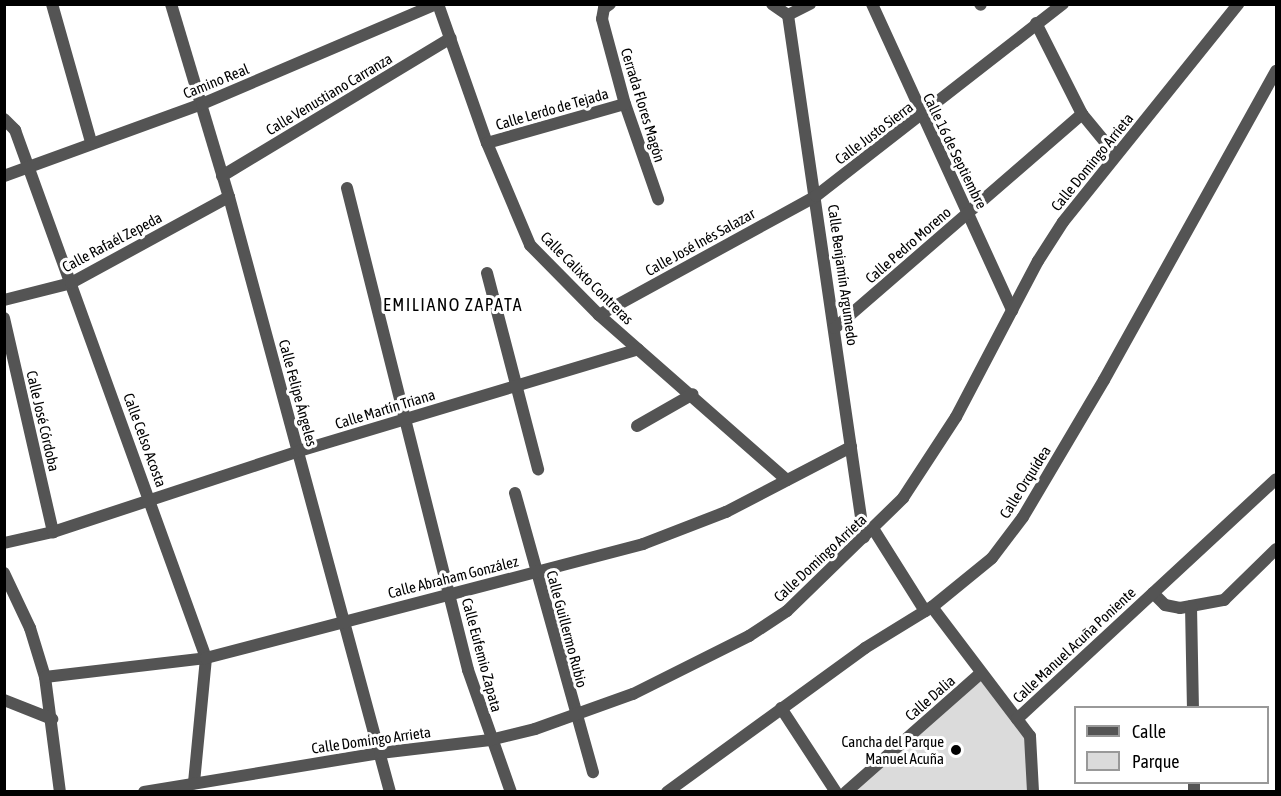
<!DOCTYPE html>
<html>
<head>
<meta charset="utf-8">
<style>
	body { margin:0 }
	#map { position:relative; width:1281px; height:796px; overflow:hidden; background:#fff; font-family:"Asap Condensed",sans-serif }
	div>[style] { position:absolute }
	.green>* { inset:0; background:#dbdbdb }
	.street>* { height:12px; margin:-6px; padding:0 6px; transform-origin:6px; border-radius:6px; background:#545454 }
	.dots>* { width:16px; height:16px; translate:-50% -50%; box-sizing:border-box; border:3px solid #fff; border-radius:50% }
	span { translate:-50% -50%; white-space:nowrap; text-align:center; line-height:1.15; -webkit-text-stroke:6px #fff; paint-order:stroke }
	.street-label { font-size:15px; color:#000 }
	.poi-label { font-size:15px; color:#000 }
	.right { translate:-100% -50%; text-align:right }
	.quarter-label { font-size:18px; color:#000; letter-spacing:1.5px }
	.frame { position:absolute; inset:0; border:6px solid #000; pointer-events:none }
	.legend { position:absolute; left:1074px; top:706px; width:195px; height:78px; box-sizing:border-box; background:#fff; border:2px solid #999; margin:0; padding:8px 10px; list-style:none; font-size:18px; color:#000 }
	.legend li { display:flex; align-items:center; gap:12px; height:30px }
	.legend b { width:30px; border:2px solid #999 }
</style>
</head>
<body>
<div id="map">
	<div class="green">
		<div style="clip-path:polygon(980px 679px,1026px 737px,1029px 791px,851px 792px)"></div>
	</div>
	<div class="street">
		<div style="left:52px;top:4px;width:143px;rotate:74.2deg"></div>
		<div style="left:171px;top:4px;width:202px;rotate:73.3deg"></div>
		<div style="left:229px;top:197px;width:616px;rotate:74.86deg"></div>
		<div style="left:438px;top:4px;width:147px;rotate:70.6deg"></div>
		<div style="left:487px;top:143px;width:111px;rotate:67.1deg"></div>
		<div style="left:530px;top:245px;width:98px;rotate:45.4deg"></div>
		<div style="left:599px;top:315px;width:250px;rotate:41.3deg"></div>
		<div style="left:610px;top:4px;width:7px;rotate:146deg"></div>
		<div style="left:604px;top:8px;width:11px;rotate:100deg"></div>
		<div style="left:602px;top:19px;width:88px;rotate:74.9deg"></div>
		<div style="left:625px;top:104px;width:101px;rotate:70.8deg"></div>
		<div style="left:772px;top:4px;width:19px;rotate:35deg"></div>
		<div style="left:788px;top:15px;width:528px;rotate:81.73deg"></div>
		<div style="left:872px;top:4px;width:337px;rotate:65.4deg"></div>
		<div style="left:980px;top:4px;width:1px;rotate:45deg"></div>
		<div style="left:788px;top:15px;width:25px;rotate:-27deg"></div>
		<div style="left:1036px;top:23px;width:102px;rotate:63.2deg"></div>
		<div style="left:1082px;top:114px;width:52px;rotate:50.5deg"></div>
		<div style="left:4px;top:119px;width:16px;rotate:45deg"></div>
		<div style="left:15px;top:130px;width:561px;rotate:70.11deg"></div>
		<div style="left:206px;top:658px;width:126px;rotate:95.5deg"></div>
		<div style="left:487px;top:143px;width:143px;rotate:-15.8deg"></div>
		<div style="left:4px;top:176px;width:211px;rotate:-20deg"></div>
		<div style="left:202px;top:104px;width:254px;rotate:-23.1deg"></div>
		<div style="left:222px;top:176px;width:267px;rotate:-31.1deg"></div>
		<div style="left:347px;top:188px;width:497px;rotate:75.9deg"></div>
		<div style="left:468px;top:670px;width:129px;rotate:70.6deg"></div>
		<div style="left:487px;top:273px;width:203px;rotate:75.4deg"></div>
		<div style="left:4px;top:300px;width:69px;rotate:-14.2deg"></div>
		<div style="left:71px;top:283px;width:180px;rotate:-28.6deg"></div>
		<div style="left:599px;top:315px;width:247px;rotate:-28.7deg"></div>
		<div style="left:816px;top:196px;width:313px;rotate:-37.9deg"></div>
		<div style="left:4px;top:318px;width:220px;rotate:77.1deg"></div>
		<div style="left:835px;top:328px;width:327px;rotate:-40.9deg"></div>
		<div style="left:637px;top:426px;width:64px;rotate:-29.7deg"></div>
		<div style="left:515px;top:493px;width:290px;rotate:74.4deg"></div>
		<div style="left:874px;top:530px;width:96px;rotate:57.8deg"></div>
		<div style="left:4px;top:543px;width:50px;rotate:-12.7deg"></div>
		<div style="left:53px;top:532px;width:259px;rotate:-18.2deg"></div>
		<div style="left:299px;top:451px;width:354px;rotate:-16.7deg"></div>
		<div style="left:4px;top:573px;width:61px;rotate:64.7deg"></div>
		<div style="left:30px;top:628px;width:51px;rotate:73deg"></div>
		<div style="left:45px;top:677px;width:116px;rotate:82.6deg"></div>
		<div style="left:1153px;top:593px;width:17px;rotate:45deg"></div>
		<div style="left:1165px;top:605px;width:15px;rotate:11deg"></div>
		<div style="left:1180px;top:608px;width:45px;rotate:-10.3deg"></div>
		<div style="left:1224px;top:600px;width:73px;rotate:-44.4deg"></div>
		<div style="left:1191px;top:606px;width:102px;rotate:88.9deg"></div>
		<div style="left:932px;top:607px;width:162px;rotate:52.8deg"></div>
		<div style="left:1030px;top:736px;width:56px;rotate:86.9deg"></div>
		<div style="left:45px;top:677px;width:162px;rotate:-6.7deg"></div>
		<div style="left:206px;top:658px;width:452px;rotate:-14.6deg"></div>
		<div style="left:643px;top:544px;width:89px;rotate:-21.1deg"></div>
		<div style="left:726px;top:512px;width:141px;rotate:-27.5deg"></div>
		<div style="left:4px;top:700px;width:52px;rotate:21.6deg"></div>
		<div style="left:781px;top:708px;width:100px;rotate:56.8deg"></div>
		<div style="left:1017px;top:719px;width:353px;rotate:-42.8deg"></div>
		<div style="left:1194px;top:782px;width:10px;rotate:90deg"></div>
		<div style="left:144px;top:792px;width:239px;rotate:-9.4deg"></div>
		<div style="left:380px;top:753px;width:111px;rotate:-6.7deg"></div>
		<div style="left:490px;top:740px;width:46px;rotate:-13.7deg"></div>
		<div style="left:535px;top:729px;width:104px;rotate:-19.7deg"></div>
		<div style="left:633px;top:694px;width:130px;rotate:-26.6deg"></div>
		<div style="left:749px;top:636px;width:45px;rotate:-33.3deg"></div>
		<div style="left:787px;top:611px;width:162px;rotate:-44.2deg"></div>
		<div style="left:903px;top:498px;width:97px;rotate:-56.8deg"></div>
		<div style="left:956px;top:417px;width:176px;rotate:-62.3deg"></div>
		<div style="left:1038px;top:261px;width:46px;rotate:-57.3deg"></div>
		<div style="left:1063px;top:222px;width:280px;rotate:-51.2deg"></div>
		<div style="left:667px;top:792px;width:245px;rotate:-36deg"></div>
		<div style="left:865px;top:648px;width:79px;rotate:-31.5deg"></div>
		<div style="left:932px;top:607px;width:77px;rotate:-39.2deg"></div>
		<div style="left:992px;top:558px;width:51px;rotate:-52.9deg"></div>
		<div style="left:1023px;top:517px;width:159px;rotate:-59.4deg"></div>
		<div style="left:1104px;top:380px;width:354px;rotate:-60.9deg"></div>
		<div style="left:846px;top:792px;width:179px;rotate:-41.4deg"></div>
	</div>
	<div class="dots">
		<div style="left:956px;top:750px;background:#000"></div>
	</div>
	<div class="street-label">
		<span style="left:216px;top:81px;rotate:-22deg">Camino Real</span>
		<span style="left:329px;top:94px;rotate:-31deg">Calle Venustiano Carranza</span>
		<span style="left:643px;top:105px;rotate:73deg">Cerrada Flores Magón</span>
		<span style="left:552px;top:109px;rotate:-16deg">Calle Lerdo de Tejada</span>
		<span style="left:874px;top:133px;rotate:-37deg">Calle Justo Sierra</span>
		<span style="left:955px;top:151px;rotate:64deg">Calle 16 de Septiembre</span>
		<span style="left:1092px;top:162px;rotate:-51deg">Calle Domingo Arrieta</span>
		<span style="left:112px;top:242px;rotate:-28deg">Calle Rafaél Zepeda</span>
		<span style="left:700px;top:242px;rotate:-29deg">Calle José Inés Salazar</span>
		<span style="left:908px;top:245px;rotate:-41deg">Calle Pedro Moreno</span>
		<span style="left:843px;top:275px;rotate:82deg">Calle Benjamín Argumedo</span>
		<span style="left:587px;top:278px;rotate:45deg">Calle Calixto Contreras</span>
		<span style="left:298px;top:393px;rotate:75deg">Calle Felipe Ángeles</span>
		<span style="left:385px;top:409px;rotate:-17deg">Calle Martín Triana</span>
		<span style="left:43px;top:421px;rotate:77deg">Calle José Córdoba</span>
		<span style="left:145px;top:440px;rotate:70deg">Calle Celso Acosta</span>
		<span style="left:1025px;top:482px;rotate:-58deg">Calle Orquídea</span>
		<span style="left:820px;top:558px;rotate:-43deg">Calle Domingo Arrieta</span>
		<span style="left:453px;top:577px;rotate:-14deg">Calle Abraham González</span>
		<span style="left:567px;top:629px;rotate:75deg">Calle Guillermo Rubio</span>
		<span style="left:1074px;top:645px;rotate:-43deg">Calle Manuel Acuña Poniente</span>
		<span style="left:482px;top:655px;rotate:75deg">Calle Eufemio Zapata</span>
		<span style="left:930px;top:698px;rotate:-41deg">Calle Dalia</span>
		<span style="left:371px;top:740px;rotate:-8deg">Calle Domingo Arrieta</span>
	</div>
	<div class="poi-label">
		<span class="right" style="left:944px;top:750px">Cancha del Parque<br>Manuel Acuña</span>
	</div>
	<div class="quarter-label">
		<span style="left:453px;top:305px">EMILIANO ZAPATA</span>
	</div>
	<div class="frame"></div>
	<ul class="legend">
	<li><b style="height:8px;background:#545454"></b>Calle</li>
	<li><b style="height:16px;background:#dbdbdb"></b>Parque</li>
	</ul>
</div>
</body>
</html>
